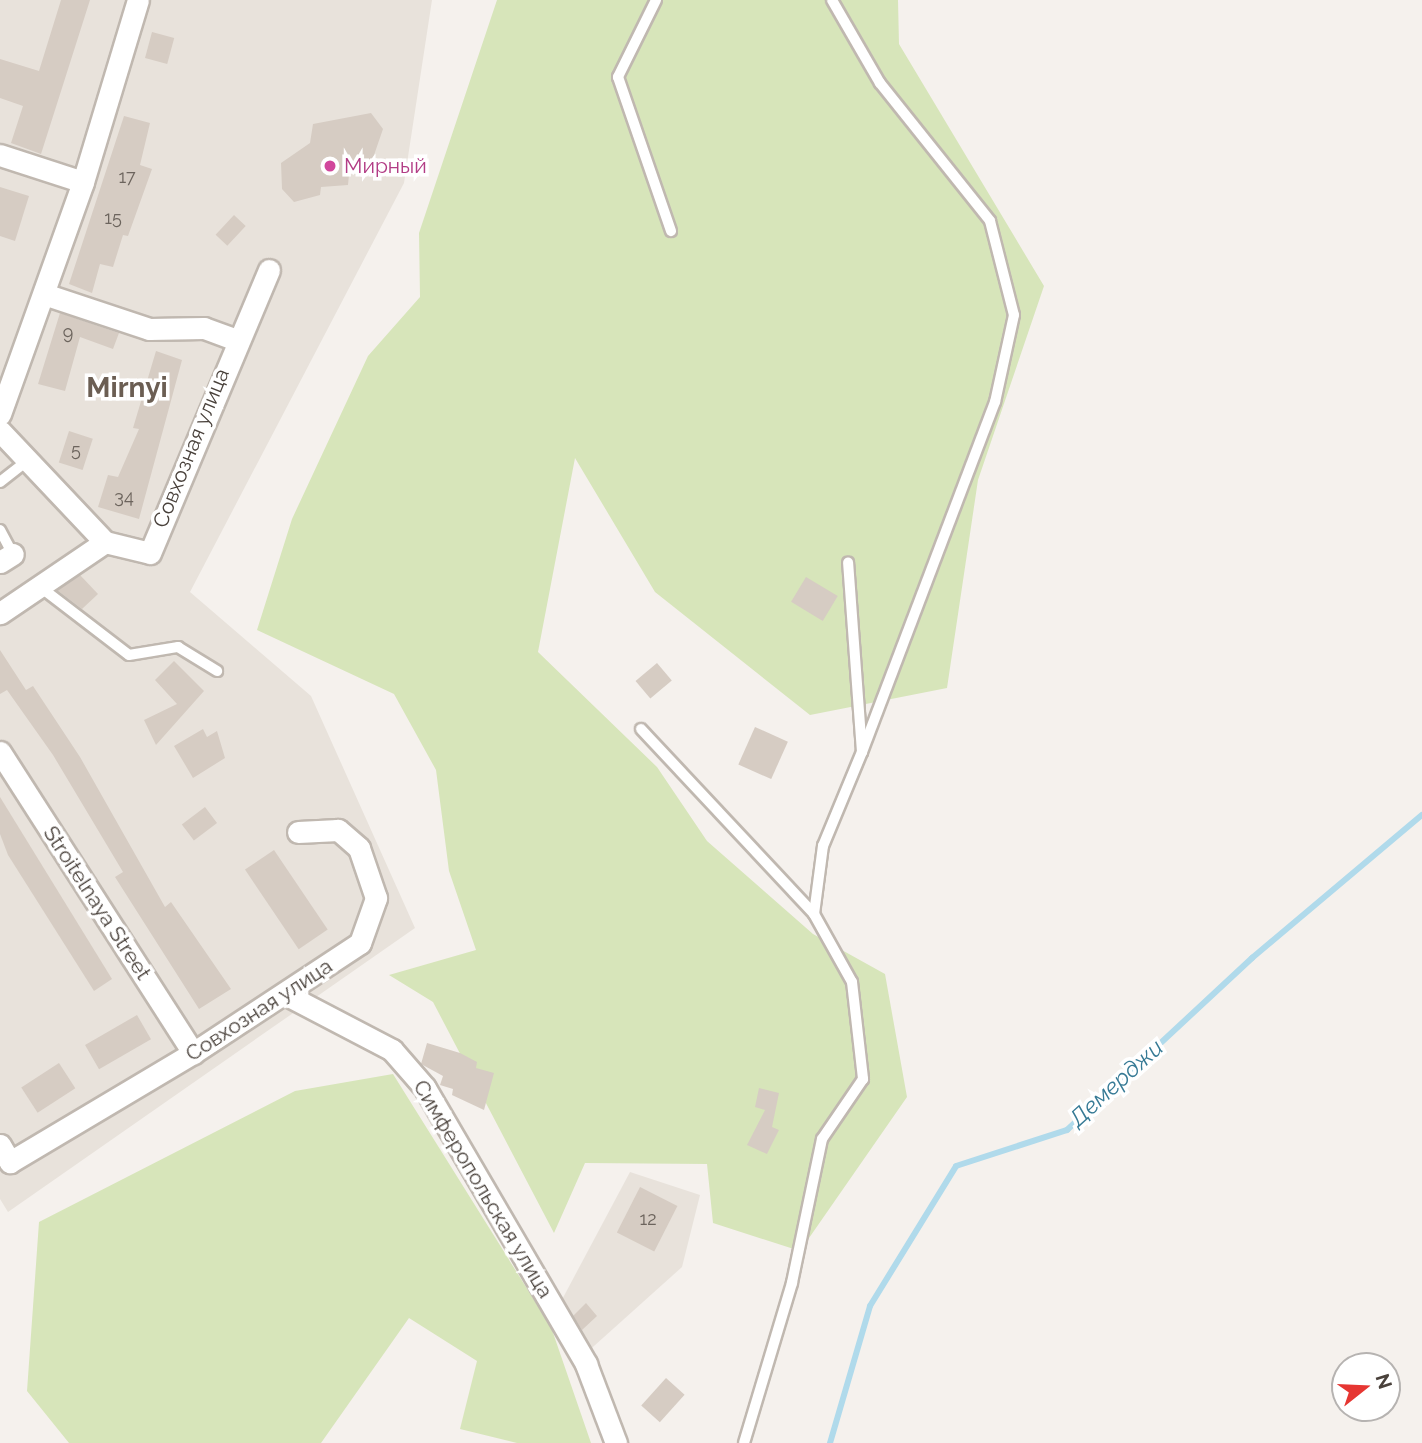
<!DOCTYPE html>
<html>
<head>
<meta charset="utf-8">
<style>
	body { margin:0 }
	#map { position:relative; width:1422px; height:1443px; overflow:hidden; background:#f5f1ed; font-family:Raleway,sans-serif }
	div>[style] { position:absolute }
	.residential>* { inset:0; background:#e8e2db }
	.green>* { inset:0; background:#d7e5ba }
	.stream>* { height:6px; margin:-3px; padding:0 3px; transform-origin:3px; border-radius:3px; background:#b0daeb }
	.building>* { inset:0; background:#d6ccc3; transform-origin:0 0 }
	.roads { filter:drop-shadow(2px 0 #c0b8b0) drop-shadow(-2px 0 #c0b8b0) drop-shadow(0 2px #c0b8b0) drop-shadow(0 -2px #c0b8b0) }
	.lane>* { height:10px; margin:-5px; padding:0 5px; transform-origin:5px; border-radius:5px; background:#fff }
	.street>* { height:21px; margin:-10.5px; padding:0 10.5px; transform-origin:10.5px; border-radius:10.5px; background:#fff }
	.dots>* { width:19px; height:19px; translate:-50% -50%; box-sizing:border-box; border:4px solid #fff; border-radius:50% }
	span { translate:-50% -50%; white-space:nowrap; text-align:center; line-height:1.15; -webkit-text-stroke:7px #fff; paint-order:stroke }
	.number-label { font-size:18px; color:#6c645d }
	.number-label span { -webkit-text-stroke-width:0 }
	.hotel-label { font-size:21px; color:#b23c85 }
	.left { translate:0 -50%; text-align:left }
	.street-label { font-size:21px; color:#49413b }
	.water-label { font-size:23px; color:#367a95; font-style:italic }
	.district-label { font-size:28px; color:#6b5e53; font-weight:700 }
	.north { position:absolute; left:1331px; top:1352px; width:70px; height:70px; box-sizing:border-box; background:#fff; border:2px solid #b6b3b1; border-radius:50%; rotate:72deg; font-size:19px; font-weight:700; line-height:28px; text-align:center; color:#49413b }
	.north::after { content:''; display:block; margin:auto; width:24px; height:32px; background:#e63632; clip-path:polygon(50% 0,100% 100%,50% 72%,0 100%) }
</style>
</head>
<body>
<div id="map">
	<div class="residential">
		<div style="clip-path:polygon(0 0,432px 0,404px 183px,190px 592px,311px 696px,415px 928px,8px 1212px,0 1199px)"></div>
		<div style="clip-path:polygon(630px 1172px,700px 1195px,682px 1267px,584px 1355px,557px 1309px)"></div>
	</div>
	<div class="green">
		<div style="clip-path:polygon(497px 0,898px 0,899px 44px,1044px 286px,978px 480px,947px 688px,810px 715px,655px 592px,575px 458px,538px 652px,657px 767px,707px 841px,813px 934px,885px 974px,907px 1097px,800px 1251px,713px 1223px,707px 1164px,585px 1163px,554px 1233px,433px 1002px,389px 975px,476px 950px,449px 871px,436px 770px,394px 694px,257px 630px,292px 519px,368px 356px,420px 297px,419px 233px)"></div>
		<div style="clip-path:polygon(393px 1074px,551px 1327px,591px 1443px,517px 1443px,460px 1429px,477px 1361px,409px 1318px,321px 1443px,69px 1443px,27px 1391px,39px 1222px,295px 1091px)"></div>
	</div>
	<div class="stream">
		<div style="left:830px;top:1443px;width:143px;rotate:-73.7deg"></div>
		<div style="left:870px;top:1306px;width:164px;rotate:-58.4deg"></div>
		<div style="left:956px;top:1166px;width:117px;rotate:-18deg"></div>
		<div style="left:1067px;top:1130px;width:253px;rotate:-42.9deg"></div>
		<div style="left:1252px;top:958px;width:222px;rotate:-40.1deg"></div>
	</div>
	<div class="building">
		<div style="clip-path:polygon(61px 0,90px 0,41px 154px,11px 143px,23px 106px,0 98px,0 59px,39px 71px)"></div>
		<div style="left:152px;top:32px;width:23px;height:27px;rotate:15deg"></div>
		<div style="clip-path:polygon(371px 113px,383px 129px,373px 158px,350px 164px,348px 185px,321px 187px,320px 195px,294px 202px,282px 189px,281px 163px,310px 143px,313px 124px)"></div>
		<div style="clip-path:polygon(124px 116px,150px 123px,140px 165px,152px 169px,128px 236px,123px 235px,113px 267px,100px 264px,92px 293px,69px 284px)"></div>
		<div style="clip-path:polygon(0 187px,29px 196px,15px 241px,0 236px)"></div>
		<div style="left:234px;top:215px;width:16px;height:27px;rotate:43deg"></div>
		<div style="clip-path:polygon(60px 313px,119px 333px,113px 349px,80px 337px,65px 391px,38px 384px)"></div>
		<div style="clip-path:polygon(156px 351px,182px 360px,139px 519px,98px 507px,108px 475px,118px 477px,139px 429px,133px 428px)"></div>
		<div style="left:69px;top:431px;width:25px;height:33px;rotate:18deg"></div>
		<div style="clip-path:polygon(80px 575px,98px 594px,82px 609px,57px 590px)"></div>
		<div style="left:806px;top:577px;width:37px;height:29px;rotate:31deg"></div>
		<div style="clip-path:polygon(0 650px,26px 690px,33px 686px,80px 757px,165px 907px,171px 902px,231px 989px,199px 1009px,115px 877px,123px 872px,53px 755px,7px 690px,0 694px)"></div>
		<div style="clip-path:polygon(174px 661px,204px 691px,156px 745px,144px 720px,177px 704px,155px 680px)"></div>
		<div style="left:657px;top:663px;width:23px;height:28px;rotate:50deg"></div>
		<div style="left:755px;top:727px;width:36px;height:41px;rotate:24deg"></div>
		<div style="clip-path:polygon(203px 729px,207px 737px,217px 731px,225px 758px,193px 778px,174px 746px)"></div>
		<div style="clip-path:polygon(0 797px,112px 979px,94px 991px,8px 855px,0 834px)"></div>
		<div style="left:205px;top:807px;width:20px;height:29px;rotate:53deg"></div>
		<div style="left:274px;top:850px;width:96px;height:35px;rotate:56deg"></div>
		<div style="left:137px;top:1015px;width:28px;height:60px;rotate:60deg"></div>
		<div style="clip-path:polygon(427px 1043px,460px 1053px,477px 1062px,476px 1068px,494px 1073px,484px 1110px,452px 1095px,453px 1089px,440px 1085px,443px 1076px,421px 1064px)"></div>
		<div style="left:59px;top:1063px;width:30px;height:45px;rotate:57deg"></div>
		<div style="clip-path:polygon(759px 1088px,779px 1093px,772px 1127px,779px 1130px,767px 1154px,747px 1145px,765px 1110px,755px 1107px)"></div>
		<div style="left:640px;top:1187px;width:42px;height:51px;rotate:27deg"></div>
		<div style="clip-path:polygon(586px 1303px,597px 1316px,582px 1330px,573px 1316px)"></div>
		<div style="left:666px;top:1378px;width:25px;height:37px;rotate:42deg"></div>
	</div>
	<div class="roads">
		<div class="lane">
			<div style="left:656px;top:0;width:86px;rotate:116.3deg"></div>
			<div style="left:618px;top:77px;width:163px;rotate:71deg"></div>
			<div style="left:832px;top:0;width:96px;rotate:60deg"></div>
			<div style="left:880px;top:83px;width:176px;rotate:51.4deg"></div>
			<div style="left:990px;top:221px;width:97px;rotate:75.7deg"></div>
			<div style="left:1014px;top:315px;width:89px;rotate:102.3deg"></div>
			<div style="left:995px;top:402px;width:374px;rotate:110.8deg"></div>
			<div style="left:0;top:482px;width:36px;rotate:-38deg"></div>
			<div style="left:0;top:530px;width:27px;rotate:62deg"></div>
			<div style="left:39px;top:586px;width:113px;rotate:37.5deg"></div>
			<div style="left:129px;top:655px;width:50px;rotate:-9.3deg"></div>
			<div style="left:178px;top:647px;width:46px;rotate:31.6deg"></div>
			<div style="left:641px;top:729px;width:253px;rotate:46.9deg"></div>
			<div style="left:814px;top:914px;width:78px;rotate:60.8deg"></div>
			<div style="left:852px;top:982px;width:98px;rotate:83.5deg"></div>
			<div style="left:863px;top:1079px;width:73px;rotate:124.3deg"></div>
			<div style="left:822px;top:1139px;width:147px;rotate:101.8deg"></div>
			<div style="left:792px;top:1283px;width:167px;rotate:106.7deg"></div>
			<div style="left:814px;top:914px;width:69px;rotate:-82.5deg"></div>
			<div style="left:823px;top:846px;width:102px;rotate:-67.5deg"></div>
			<div style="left:862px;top:752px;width:190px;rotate:-94.2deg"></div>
		</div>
		<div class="street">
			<div style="left:0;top:155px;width:87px;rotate:18deg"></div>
			<div style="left:44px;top:294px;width:111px;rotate:18.4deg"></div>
			<div style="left:149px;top:329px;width:55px;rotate:-1deg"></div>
			<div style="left:204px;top:328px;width:33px;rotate:20deg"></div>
			<div style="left:0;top:414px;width:246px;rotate:-70.3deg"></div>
			<div style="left:83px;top:182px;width:190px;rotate:-73.2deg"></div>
			<div style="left:0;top:431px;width:153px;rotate:46.6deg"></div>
			<div style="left:105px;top:542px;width:127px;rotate:145.9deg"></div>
			<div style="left:105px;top:542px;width:46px;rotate:13.7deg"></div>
			<div style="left:150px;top:553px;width:307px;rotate:-67.2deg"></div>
			<div style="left:0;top:562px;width:15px;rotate:-32deg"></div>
			<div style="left:0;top:752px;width:358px;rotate:57.3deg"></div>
			<div style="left:285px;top:994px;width:121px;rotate:27.6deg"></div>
			<div style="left:392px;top:1050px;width:50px;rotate:49deg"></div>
			<div style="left:425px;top:1088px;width:320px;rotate:59.7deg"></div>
			<div style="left:586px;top:1364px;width:85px;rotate:69.2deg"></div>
			<div style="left:0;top:1145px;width:20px;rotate:60deg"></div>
			<div style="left:10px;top:1162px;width:213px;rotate:-30.8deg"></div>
			<div style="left:193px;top:1053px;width:200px;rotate:-33.4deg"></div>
			<div style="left:360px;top:943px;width:48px;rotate:-70.4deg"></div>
			<div style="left:376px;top:898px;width:53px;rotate:-108.8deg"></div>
			<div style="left:359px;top:848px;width:28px;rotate:-139deg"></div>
			<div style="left:338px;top:830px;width:40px;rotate:177.1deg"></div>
		</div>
	</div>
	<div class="dots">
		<div style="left:330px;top:166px;background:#d1479c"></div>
	</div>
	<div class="number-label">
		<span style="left:127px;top:177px">17</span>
		<span style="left:113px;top:218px">15</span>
		<span style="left:68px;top:333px">9</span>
		<span style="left:76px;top:450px">5</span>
		<span style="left:124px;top:497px">34</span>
		<span style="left:648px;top:1219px">12</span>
	</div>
	<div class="hotel-label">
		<span class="left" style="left:344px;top:166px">Мирный</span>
	</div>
	<div class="street-label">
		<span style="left:191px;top:448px;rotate:-68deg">Совхозная улица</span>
		<span style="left:97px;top:903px;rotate:57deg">Stroitelnaya Street</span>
		<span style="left:259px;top:1010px;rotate:-33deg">Совхозная улица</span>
		<span style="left:483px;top:1189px;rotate:59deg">Симферопольская улица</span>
	</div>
	<div class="water-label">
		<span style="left:1116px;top:1083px;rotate:-42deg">Демерджи</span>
	</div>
	<div class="district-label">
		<span style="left:127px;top:388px">Mirnyi</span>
	</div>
	<div class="north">N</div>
</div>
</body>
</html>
